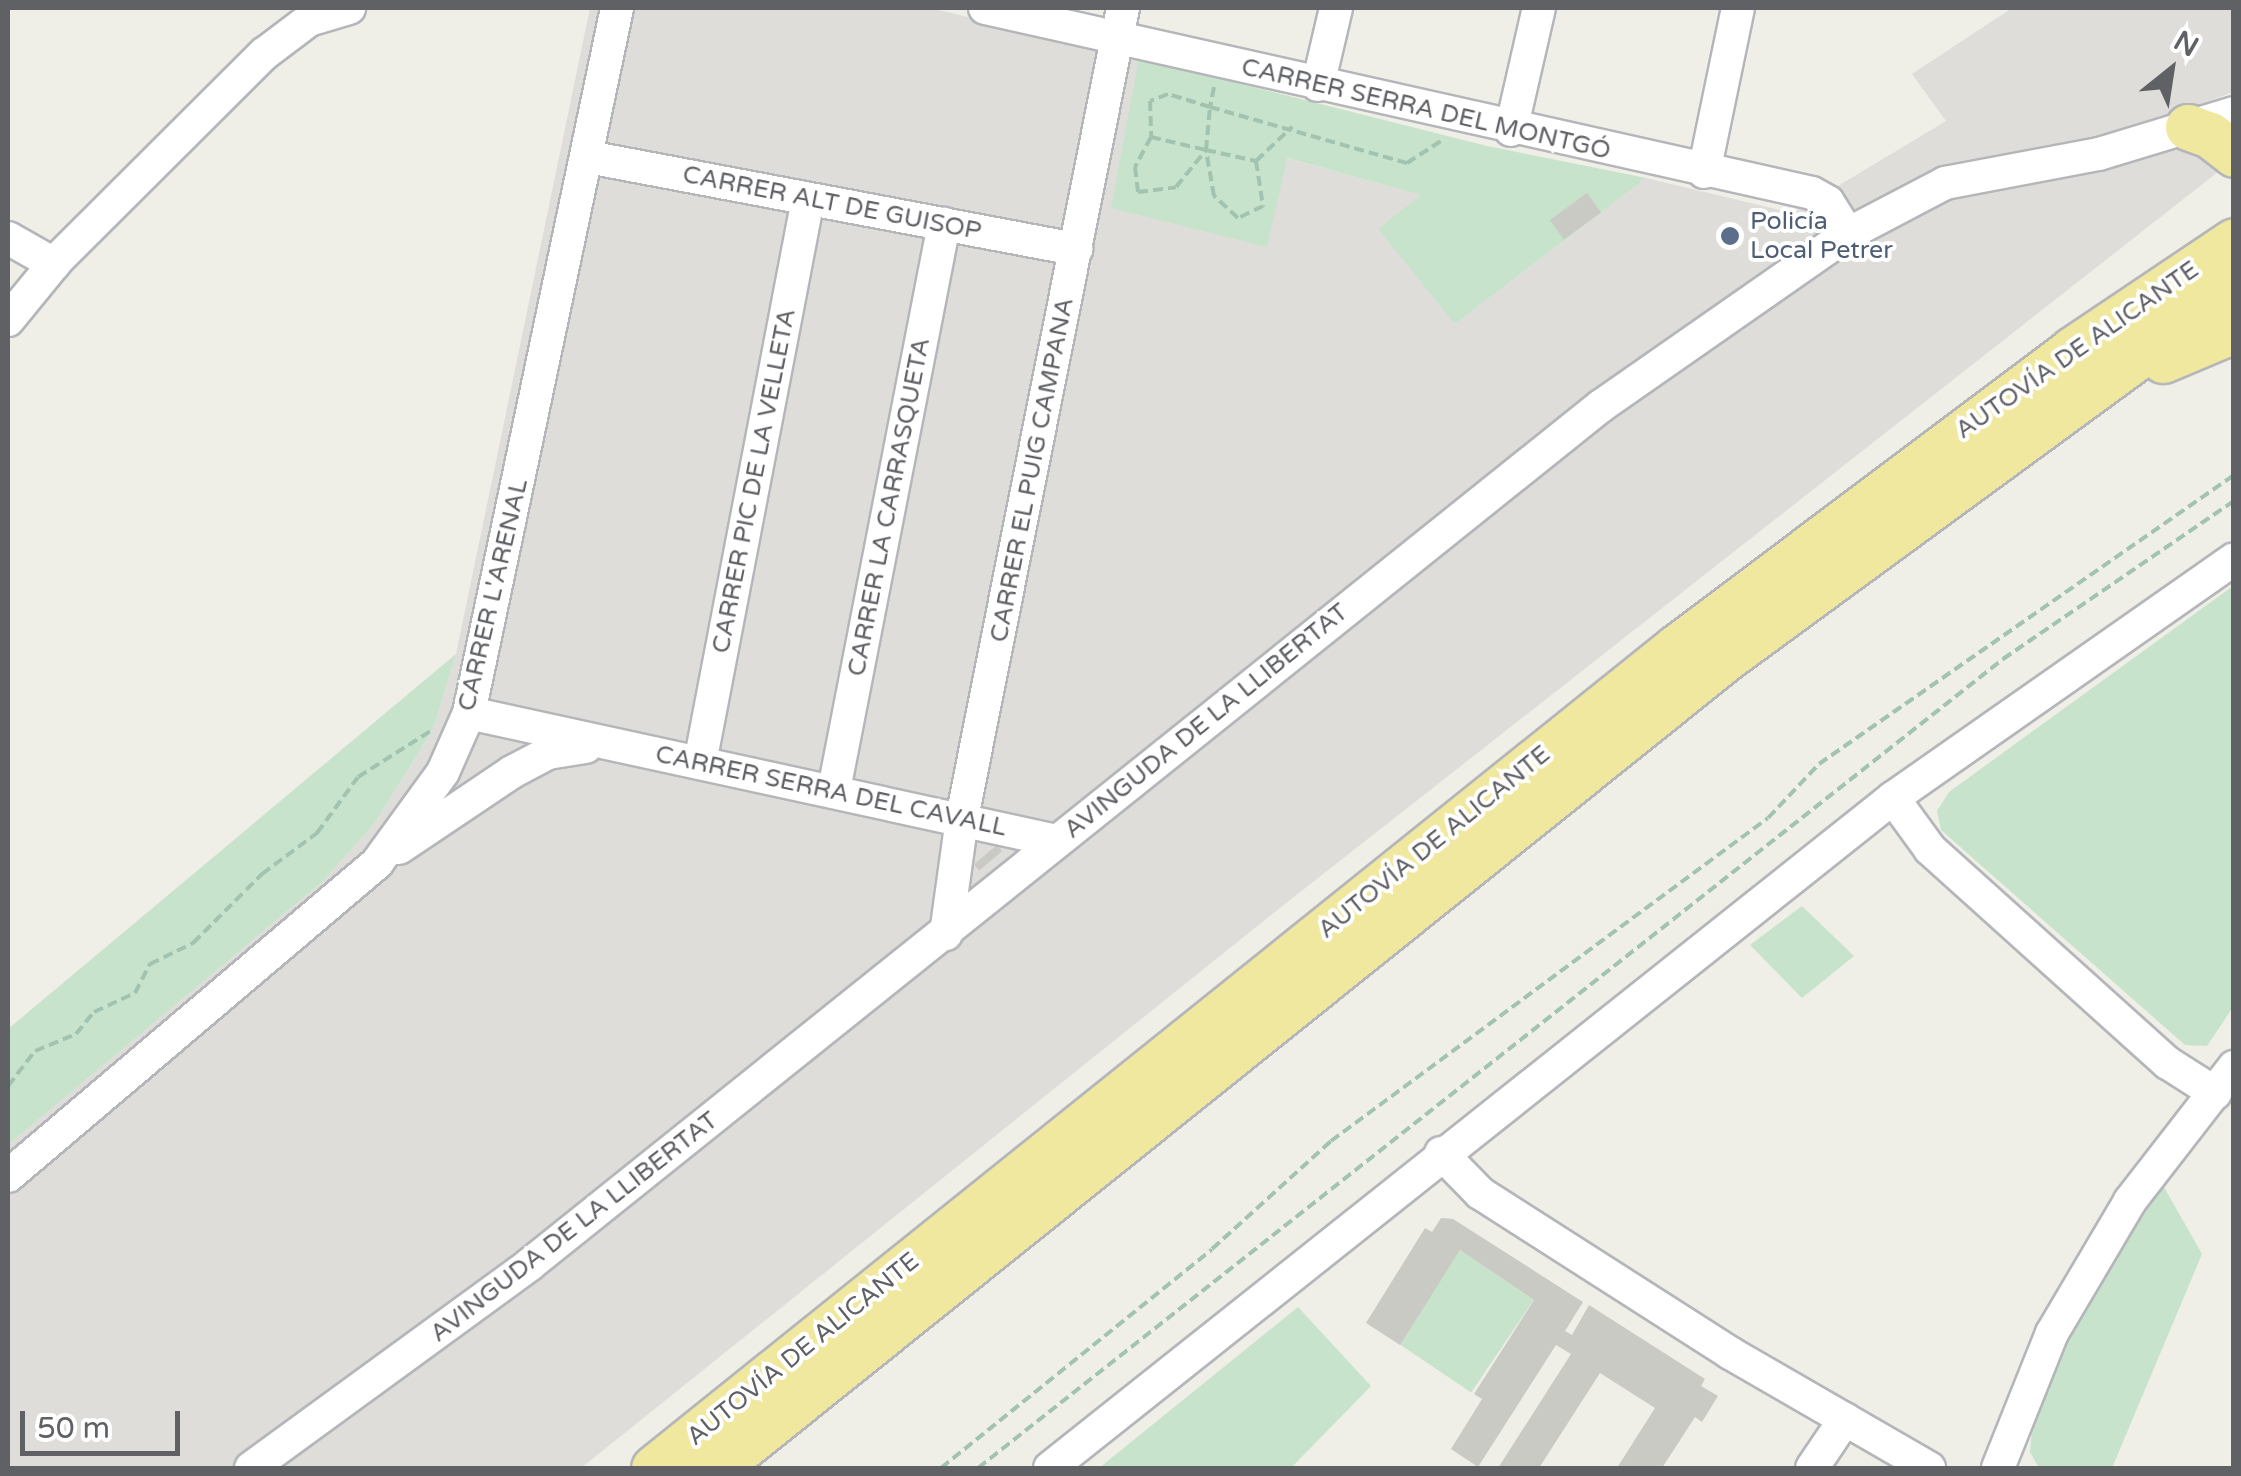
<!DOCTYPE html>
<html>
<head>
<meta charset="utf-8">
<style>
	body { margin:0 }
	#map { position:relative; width:2241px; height:1476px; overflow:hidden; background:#efeee7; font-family:"Varela Round",sans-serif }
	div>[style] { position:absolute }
	.industrial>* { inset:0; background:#deddd9 }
	.green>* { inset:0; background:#c7e3cc; transform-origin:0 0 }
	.building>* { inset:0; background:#cacac4; transform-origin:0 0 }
	.path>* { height:4px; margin-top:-2px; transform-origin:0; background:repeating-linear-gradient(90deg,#a1c3b0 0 10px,transparent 0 15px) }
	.roads { filter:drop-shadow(2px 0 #b4b6ba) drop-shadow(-2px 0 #b4b6ba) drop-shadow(0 2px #b4b6ba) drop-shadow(0 -2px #b4b6ba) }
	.minor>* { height:32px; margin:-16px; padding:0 16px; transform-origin:16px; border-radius:16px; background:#fff }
	.highway>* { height:45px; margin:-22.5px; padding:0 22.5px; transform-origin:22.5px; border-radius:22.5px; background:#f0e89e }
	.dots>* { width:28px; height:28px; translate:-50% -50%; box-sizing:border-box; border:5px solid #fff; border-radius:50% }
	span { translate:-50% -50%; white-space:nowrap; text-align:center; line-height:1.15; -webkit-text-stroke:8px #fff; paint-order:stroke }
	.street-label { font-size:25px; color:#5f6165 }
	.service-label { font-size:25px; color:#4e5e75 }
	.left { translate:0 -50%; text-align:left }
	.frame { position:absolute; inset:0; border:10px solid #5f6165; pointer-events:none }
	.north { position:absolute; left:2121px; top:20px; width:100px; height:100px; -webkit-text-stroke:8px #fff; paint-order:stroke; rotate:30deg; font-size:28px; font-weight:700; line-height:40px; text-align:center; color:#5f6165 }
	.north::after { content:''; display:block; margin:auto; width:35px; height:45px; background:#5f6165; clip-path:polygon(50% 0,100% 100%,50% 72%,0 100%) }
	.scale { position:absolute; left:20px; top:1411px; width:160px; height:45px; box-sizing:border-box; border:5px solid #5f6165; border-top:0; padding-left:12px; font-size:30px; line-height:35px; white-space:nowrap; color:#5f6165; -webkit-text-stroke:8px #fff; paint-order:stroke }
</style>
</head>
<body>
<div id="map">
	<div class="industrial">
		<div style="clip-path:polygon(590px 8px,930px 8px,1139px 58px,1266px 247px,1286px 158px,1422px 195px,1455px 324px,1646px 178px,1793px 213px,1946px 121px,1912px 74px,2012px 8px,2233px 8px,2233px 92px,2191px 108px,2223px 168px,1276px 911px,581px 1468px,8px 1468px,8px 1145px,323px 881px,374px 824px,433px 729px,456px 654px)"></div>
	</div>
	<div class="green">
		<div style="clip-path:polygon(1139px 58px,1487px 146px,1646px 178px,1455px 324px,1378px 229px,1421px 195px,1287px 158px,1267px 247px,1111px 208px)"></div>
		<div style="clip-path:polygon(2233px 586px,2233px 1007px,2207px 1046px,2185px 1045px,1941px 830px,1937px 811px,1949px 792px)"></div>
		<div style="clip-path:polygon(456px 654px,433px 729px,374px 824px,323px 881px,8px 1145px,8px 1029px)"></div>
		<div style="clip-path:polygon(1802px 906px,1854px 956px,1802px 998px,1750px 945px)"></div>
		<div style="clip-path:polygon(2161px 1182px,2202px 1254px,2112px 1468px,2039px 1468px,2030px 1452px,2032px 1428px,2058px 1351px)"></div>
		<div style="left:1460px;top:1250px;width:89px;height:112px;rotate:34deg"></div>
		<div style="clip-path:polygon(1298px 1307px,1371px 1386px,1291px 1468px,1099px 1468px)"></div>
	</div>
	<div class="building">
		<div style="left:1587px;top:193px;width:24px;height:46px;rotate:54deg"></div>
		<div style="left:997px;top:845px;width:8px;height:30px;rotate:50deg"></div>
		<div style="clip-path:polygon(1441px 1218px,1453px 1219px,1583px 1302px,1565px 1331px,1572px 1335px,1589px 1305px,1705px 1379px,1701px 1386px,1718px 1396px,1702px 1422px,1695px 1417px,1662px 1468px,1617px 1468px,1655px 1408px,1600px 1373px,1539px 1468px,1498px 1468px,1571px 1354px,1556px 1345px,1478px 1467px,1451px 1449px,1482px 1399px,1474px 1394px,1534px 1300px,1460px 1250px,1400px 1345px,1366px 1323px,1425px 1228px,1432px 1232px)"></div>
	</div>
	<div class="path">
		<div style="left:1214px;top:87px;width:20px;rotate:101deg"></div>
		<div style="left:1210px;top:107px;width:205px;rotate:15.9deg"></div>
		<div style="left:1407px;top:163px;width:44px;rotate:-33deg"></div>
		<div style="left:1151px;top:137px;width:34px;rotate:118deg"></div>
		<div style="left:1135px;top:167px;width:25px;rotate:83deg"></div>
		<div style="left:1138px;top:192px;width:38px;rotate:-7deg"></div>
		<div style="left:1176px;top:187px;width:48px;rotate:-51deg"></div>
		<div style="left:1206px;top:150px;width:43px;rotate:-84.7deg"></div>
		<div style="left:1210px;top:107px;width:44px;rotate:-162.8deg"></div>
		<div style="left:1168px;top:94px;width:19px;rotate:159deg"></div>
		<div style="left:1150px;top:101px;width:36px;rotate:88deg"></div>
		<div style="left:1151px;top:137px;width:57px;rotate:13.3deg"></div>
		<div style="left:1206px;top:150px;width:51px;rotate:12.4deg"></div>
		<div style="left:1256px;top:161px;width:46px;rotate:81.2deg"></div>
		<div style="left:1263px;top:206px;width:28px;rotate:154deg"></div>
		<div style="left:1238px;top:218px;width:33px;rotate:-137deg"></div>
		<div style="left:1214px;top:196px;width:47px;rotate:-99.9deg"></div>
		<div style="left:1256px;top:161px;width:50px;rotate:-43.4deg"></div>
		<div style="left:8px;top:1086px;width:44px;rotate:-52.4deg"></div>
		<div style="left:35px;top:1051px;width:44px;rotate:-22.5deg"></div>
		<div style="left:76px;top:1034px;width:28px;rotate:-51deg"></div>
		<div style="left:94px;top:1012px;width:45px;rotate:-24.9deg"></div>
		<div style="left:135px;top:993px;width:33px;rotate:-63deg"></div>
		<div style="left:150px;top:964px;width:48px;rotate:-26deg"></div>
		<div style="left:193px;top:943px;width:98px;rotate:-45deg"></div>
		<div style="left:262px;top:874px;width:69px;rotate:-36.7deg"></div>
		<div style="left:317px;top:833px;width:69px;rotate:-53.8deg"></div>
		<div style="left:358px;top:777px;width:88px;rotate:-32.4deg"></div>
		<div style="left:941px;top:1468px;width:348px;rotate:-38.9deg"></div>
		<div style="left:1212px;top:1249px;width:161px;rotate:-42.2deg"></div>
		<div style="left:1331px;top:1141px;width:543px;rotate:-36.47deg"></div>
		<div style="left:1768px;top:818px;width:74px;rotate:-46.6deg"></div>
		<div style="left:1819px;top:764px;width:506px;rotate:-34.85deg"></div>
		<div style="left:978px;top:1468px;width:1306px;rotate:-38.28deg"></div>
		<div style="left:2003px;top:659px;width:280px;rotate:-34.4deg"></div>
	</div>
	<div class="roads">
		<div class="minor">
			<div style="left:985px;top:8px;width:847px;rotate:12.61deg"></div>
			<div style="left:1812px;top:193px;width:18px;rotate:29deg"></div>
			<div style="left:1828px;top:202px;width:38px;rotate:58deg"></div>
			<div style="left:1318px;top:85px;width:79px;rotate:-76.8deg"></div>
			<div style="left:1511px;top:130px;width:125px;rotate:-77.1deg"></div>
			<div style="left:588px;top:157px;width:497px;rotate:10.7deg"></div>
			<div style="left:1704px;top:172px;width:167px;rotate:-78.3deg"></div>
			<div style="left:8px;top:238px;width:53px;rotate:29.5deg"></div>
			<div style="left:8px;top:320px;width:79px;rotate:-50.7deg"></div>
			<div style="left:58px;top:259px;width:291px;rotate:-44.9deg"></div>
			<div style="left:264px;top:54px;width:56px;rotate:-37.1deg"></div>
			<div style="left:309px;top:20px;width:42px;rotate:-16.7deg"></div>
			<div style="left:469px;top:713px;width:602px;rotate:12.28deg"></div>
			<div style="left:700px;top:763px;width:574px;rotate:-79.16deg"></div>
			<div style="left:834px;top:790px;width:577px;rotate:-79deg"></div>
			<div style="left:1893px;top:798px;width:63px;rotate:54deg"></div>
			<div style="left:1930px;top:849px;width:320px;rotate:42deg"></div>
			<div style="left:2168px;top:1063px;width:56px;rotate:32.6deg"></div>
			<div style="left:399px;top:848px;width:136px;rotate:-33.9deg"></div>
			<div style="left:512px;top:772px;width:41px;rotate:-27.8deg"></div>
			<div style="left:548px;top:753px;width:38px;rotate:-9deg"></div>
			<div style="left:946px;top:934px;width:117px;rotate:-82.1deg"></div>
			<div style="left:962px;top:818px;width:826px;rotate:-78.76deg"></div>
			<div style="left:1441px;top:1153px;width:56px;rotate:45.7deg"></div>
			<div style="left:1480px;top:1193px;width:297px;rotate:32.6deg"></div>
			<div style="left:1730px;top:1353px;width:230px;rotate:30deg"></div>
			<div style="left:8px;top:1176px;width:484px;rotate:-40.3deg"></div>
			<div style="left:377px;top:863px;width:112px;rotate:-54deg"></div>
			<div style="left:443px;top:772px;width:64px;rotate:-66.2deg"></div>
			<div style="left:469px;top:713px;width:720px;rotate:-78.14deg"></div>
			<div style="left:251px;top:1468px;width:344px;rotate:-36.1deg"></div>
			<div style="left:529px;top:1265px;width:1374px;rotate:-38.71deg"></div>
			<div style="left:1601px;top:406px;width:301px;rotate:-34.9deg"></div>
			<div style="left:1848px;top:234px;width:110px;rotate:-27.7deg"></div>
			<div style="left:1945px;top:183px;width:157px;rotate:-10.7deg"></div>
			<div style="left:2099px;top:154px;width:141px;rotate:-16.9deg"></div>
			<div style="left:1050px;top:1468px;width:1077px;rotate:-38.48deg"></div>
			<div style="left:1893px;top:798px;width:416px;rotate:-35deg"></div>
			<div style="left:1812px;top:1468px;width:59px;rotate:-56deg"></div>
			<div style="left:1998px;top:1468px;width:145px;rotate:-68.2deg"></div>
			<div style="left:2052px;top:1333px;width:153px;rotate:-59.4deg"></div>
			<div style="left:2130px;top:1201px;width:170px;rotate:-52.2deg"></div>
		</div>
		<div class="highway">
			<div style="left:2188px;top:127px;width:23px;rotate:20deg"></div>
			<div style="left:2210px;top:135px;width:31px;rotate:38deg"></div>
			<div style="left:2163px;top:360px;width:77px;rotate:-22.9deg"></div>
			<div style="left:654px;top:1468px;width:1312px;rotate:-38.75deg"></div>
			<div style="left:1677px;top:647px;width:494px;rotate:-36.9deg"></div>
			<div style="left:2072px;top:350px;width:195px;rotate:-33.9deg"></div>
			<div style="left:716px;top:1468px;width:1296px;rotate:-38.74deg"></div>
			<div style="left:1727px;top:657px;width:628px;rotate:-36.2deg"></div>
		</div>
	</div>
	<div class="dots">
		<div style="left:1730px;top:236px;background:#5c6f8a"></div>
	</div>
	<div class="street-label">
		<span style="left:1426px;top:109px;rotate:13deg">CARRER SERRA DEL MONTGÓ</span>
		<span style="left:832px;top:203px;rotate:11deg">CARRER ALT DE GUISOP</span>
		<span style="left:2077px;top:350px;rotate:-35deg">AUTOVÍA DE ALICANTE</span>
		<span style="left:1032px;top:470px;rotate:-79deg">CARRER EL PUIG CAMPANA</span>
		<span style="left:754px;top:481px;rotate:-79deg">CARRER PIC DE LA VELLETA</span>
		<span style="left:889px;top:507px;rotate:-79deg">CARRER LA CARRASQUETA</span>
		<span style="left:493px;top:595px;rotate:-77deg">CARRER L'ARENAL</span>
		<span style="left:1206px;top:721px;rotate:-39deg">AVINGUDA DE LA LLIBERTAT</span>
		<span style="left:831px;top:791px;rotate:12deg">CARRER SERRA DEL CAVALL</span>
		<span style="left:1434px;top:842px;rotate:-39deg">AUTOVÍA DE ALICANTE</span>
		<span style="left:574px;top:1227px;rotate:-38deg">AVINGUDA DE LA LLIBERTAT</span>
		<span style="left:803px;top:1349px;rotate:-39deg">AUTOVÍA DE ALICANTE</span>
	</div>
	<div class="service-label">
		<span class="left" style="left:1750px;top:236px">Policía<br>Local Petrer</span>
	</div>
	<div class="frame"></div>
	<div class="north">N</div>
	<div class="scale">50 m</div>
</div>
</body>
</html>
